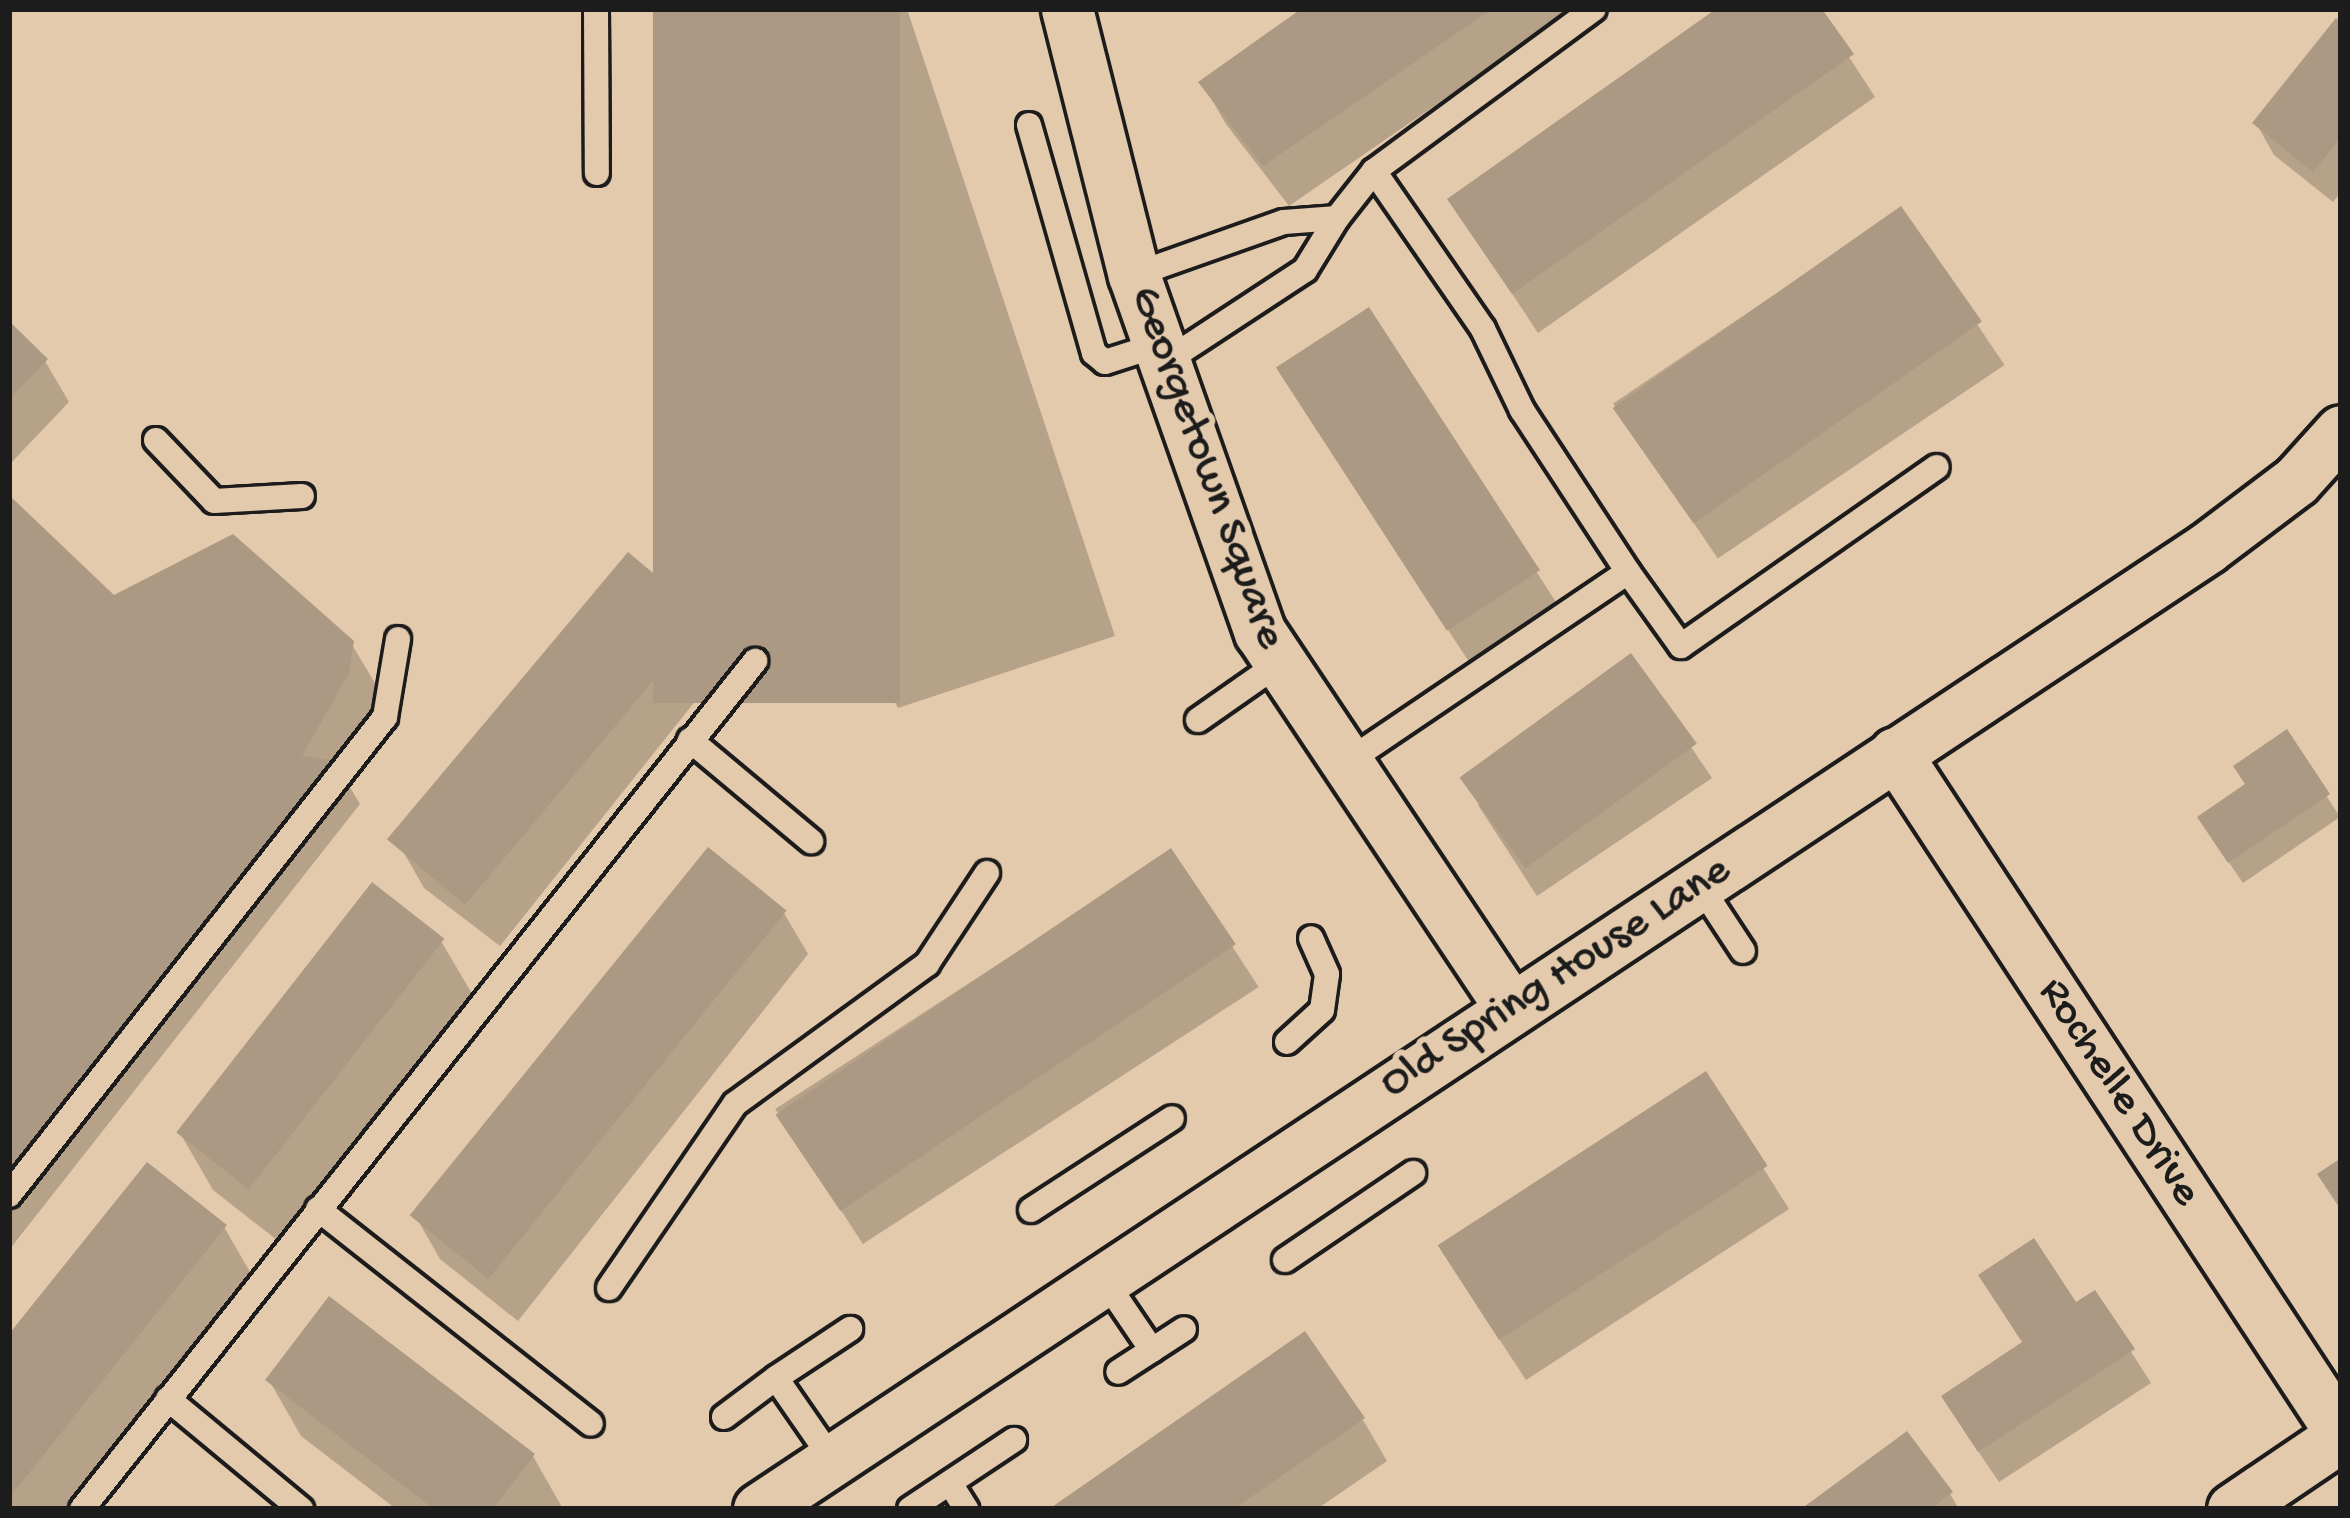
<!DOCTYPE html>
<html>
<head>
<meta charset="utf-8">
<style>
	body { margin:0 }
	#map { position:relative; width:2350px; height:1518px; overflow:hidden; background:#e4caac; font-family:"Gochi Hand",sans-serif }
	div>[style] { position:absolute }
	.shadow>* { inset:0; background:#0003; transform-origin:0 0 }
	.building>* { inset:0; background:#ac9984; transform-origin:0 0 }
	.roads { filter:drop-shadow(3px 0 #1c1c1c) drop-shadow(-3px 0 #1c1c1c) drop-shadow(0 3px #1c1c1c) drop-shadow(0 -3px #1c1c1c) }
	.lane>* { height:24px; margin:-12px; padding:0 12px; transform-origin:12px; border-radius:12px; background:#e4caac }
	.street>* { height:51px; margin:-25.5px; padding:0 25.5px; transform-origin:25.5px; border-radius:25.5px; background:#e4caac }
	span { translate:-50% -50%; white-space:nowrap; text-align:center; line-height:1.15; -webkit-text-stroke:12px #e4caac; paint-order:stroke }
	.street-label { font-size:45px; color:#1c1c1c }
	.frame { position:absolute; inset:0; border:12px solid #1c1c1c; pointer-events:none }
</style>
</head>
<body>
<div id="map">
	<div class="shadow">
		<div style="clip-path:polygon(656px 9px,907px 9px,1115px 636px,898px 708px,874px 666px)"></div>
		<div style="clip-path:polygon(1306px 9px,1575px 9px,1289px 206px,1226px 124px,1202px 83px)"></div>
		<div style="clip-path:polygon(1721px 9px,1818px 9px,1875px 97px,1538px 333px,1450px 200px)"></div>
		<div style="clip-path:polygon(2341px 25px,2341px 192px,2333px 202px,2274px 155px,2256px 123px)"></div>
		<div style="left:1900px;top:210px;width:187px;height:346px;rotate:56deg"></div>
		<div style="clip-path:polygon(1368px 311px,1563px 613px,1475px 671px,1304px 410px)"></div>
		<div style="clip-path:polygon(9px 326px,45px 361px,69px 402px,9px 465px)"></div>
		<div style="clip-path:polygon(9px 499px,113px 599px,351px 643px,376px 685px,371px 716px,340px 771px,360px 804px,9px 1250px)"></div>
		<div style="clip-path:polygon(704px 619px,728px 660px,500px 946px,424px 888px,400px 846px)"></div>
		<div style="clip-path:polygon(1631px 658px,1712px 778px,1537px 896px,1478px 805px)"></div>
		<div style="clip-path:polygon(2286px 733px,2340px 817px,2243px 883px,2213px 839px)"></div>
		<div style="left:1171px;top:852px;width:161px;height:472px;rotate:57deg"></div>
		<div style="clip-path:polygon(784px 913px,808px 954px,518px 1321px,440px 1259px,416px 1217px)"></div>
		<div style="clip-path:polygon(441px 941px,474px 997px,282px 1244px,213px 1190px,180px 1133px)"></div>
		<div style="clip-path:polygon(1705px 1075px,1789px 1209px,1526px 1380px,1465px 1287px)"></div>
		<div style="clip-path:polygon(224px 1227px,257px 1284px,77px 1509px,9px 1509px,9px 1339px)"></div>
		<div style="clip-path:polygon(2094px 1294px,2151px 1383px,1999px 1482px,1963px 1429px,2075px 1306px)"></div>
		<div style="clip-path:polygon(269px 1380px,533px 1456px,563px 1509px,396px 1509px,301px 1436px)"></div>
		<div style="clip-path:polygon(1363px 1420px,1387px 1461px,1317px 1509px,1054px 1509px)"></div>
		<div style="clip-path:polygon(1950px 1494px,1959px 1509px,1806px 1509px)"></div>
	</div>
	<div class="building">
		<div style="left:653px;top:9px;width:247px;height:694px"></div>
		<div style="clip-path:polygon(1301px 9px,1492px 9px,1263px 166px,1198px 82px)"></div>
		<div style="clip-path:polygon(1716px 9px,1822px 9px,1854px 54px,1512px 294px,1447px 199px)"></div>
		<div style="clip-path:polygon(2336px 18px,2341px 22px,2341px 137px,2313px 172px,2252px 123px)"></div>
		<div style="left:1901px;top:206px;width:141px;height:352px;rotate:55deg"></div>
		<div style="left:1369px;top:307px;width:314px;height:111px;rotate:57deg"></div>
		<div style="clip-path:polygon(9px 321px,48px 359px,9px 399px)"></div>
		<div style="clip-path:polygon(9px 495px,114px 595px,233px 534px,354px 641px,349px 673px,302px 756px,338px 761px,9px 1179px)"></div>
		<div style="left:628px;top:552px;width:102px;height:375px;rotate:40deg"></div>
		<div style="left:1631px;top:653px;width:112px;height:212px;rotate:54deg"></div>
		<div style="clip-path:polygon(2287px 729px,2330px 794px,2228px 863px,2197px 817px,2245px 784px,2233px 766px)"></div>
		<div style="left:708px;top:847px;width:101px;height:474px;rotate:39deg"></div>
		<div style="left:1171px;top:848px;width:116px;height:477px;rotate:56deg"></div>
		<div style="left:372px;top:882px;width:92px;height:318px;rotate:38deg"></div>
		<div style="left:1706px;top:1071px;width:113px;height:320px;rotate:57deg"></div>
		<div style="clip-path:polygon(2341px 1158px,2341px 1210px,2317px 1174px)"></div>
		<div style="clip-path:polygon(147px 1162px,227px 1225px,9px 1498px,9px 1334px)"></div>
		<div style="clip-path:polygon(2034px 1238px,2076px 1302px,2095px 1290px,2135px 1349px,1978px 1452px,1941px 1396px,2022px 1342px,1978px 1275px)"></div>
		<div style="clip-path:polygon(329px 1296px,535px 1454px,493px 1509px,434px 1509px,265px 1380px)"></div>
		<div style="clip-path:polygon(1305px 1331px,1365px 1418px,1234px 1509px,1049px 1509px)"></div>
		<div style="clip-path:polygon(1907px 1431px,1953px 1492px,1930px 1509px,1801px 1509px)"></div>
	</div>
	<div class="roads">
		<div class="lane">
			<div style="left:596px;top:9px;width:164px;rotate:89.7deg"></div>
			<div style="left:1029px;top:125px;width:237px;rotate:74.1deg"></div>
			<div style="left:1094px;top:353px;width:14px;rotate:39deg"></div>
			<div style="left:1105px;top:362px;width:56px;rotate:-17.8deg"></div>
			<div style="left:1374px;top:171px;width:192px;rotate:55.4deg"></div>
			<div style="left:1483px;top:329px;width:90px;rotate:64.3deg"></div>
			<div style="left:1522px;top:410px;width:194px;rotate:56.8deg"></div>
			<div style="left:1337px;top:218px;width:60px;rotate:-51.8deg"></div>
			<div style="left:1374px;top:171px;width:273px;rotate:-36.4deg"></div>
			<div style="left:1134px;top:275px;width:159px;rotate:-19.5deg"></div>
			<div style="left:1284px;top:222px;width:53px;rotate:-4.3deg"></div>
			<div style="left:1337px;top:218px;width:61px;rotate:121.6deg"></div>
			<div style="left:1305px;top:270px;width:168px;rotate:146.7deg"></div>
			<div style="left:156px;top:440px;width:84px;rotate:46.4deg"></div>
			<div style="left:214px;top:501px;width:88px;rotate:-3.3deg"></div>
			<div style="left:1198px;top:720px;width:98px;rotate:-35deg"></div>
			<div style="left:690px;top:740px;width:158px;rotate:39.9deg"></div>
			<div style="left:1347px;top:762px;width:339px;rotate:-34.1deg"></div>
			<div style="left:1628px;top:572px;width:91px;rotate:54.4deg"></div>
			<div style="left:1681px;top:646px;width:312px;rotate:-35deg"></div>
			<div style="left:1699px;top:884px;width:80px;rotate:56.7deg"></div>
			<div style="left:1287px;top:1042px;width:47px;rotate:-42.4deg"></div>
			<div style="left:1322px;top:1010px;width:36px;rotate:-82deg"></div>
			<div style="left:1327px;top:974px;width:39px;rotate:-114deg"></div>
			<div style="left:9px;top:1195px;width:608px;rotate:-51.81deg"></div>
			<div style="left:385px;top:717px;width:79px;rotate:-80.5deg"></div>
			<div style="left:318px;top:1209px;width:347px;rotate:38.2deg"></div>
			<div style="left:1031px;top:1210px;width:168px;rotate:-33.1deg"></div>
			<div style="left:1285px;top:1260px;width:155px;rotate:-34.2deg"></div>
			<div style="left:1103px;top:1278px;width:87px;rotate:55.8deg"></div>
			<div style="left:1152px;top:1350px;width:40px;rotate:147.1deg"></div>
			<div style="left:609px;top:1288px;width:223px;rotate:-55.6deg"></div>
			<div style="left:735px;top:1104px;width:238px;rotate:-36.1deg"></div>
			<div style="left:927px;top:964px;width:109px;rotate:-56.6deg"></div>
			<div style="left:1152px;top:1350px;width:38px;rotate:-33deg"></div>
			<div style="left:168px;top:1399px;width:173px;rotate:39.6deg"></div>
			<div style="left:724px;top:1417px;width:65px;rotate:-36.9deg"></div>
			<div style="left:832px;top:1459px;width:98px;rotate:-124.7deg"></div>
			<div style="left:776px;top:1378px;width:89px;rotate:-33.5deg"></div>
			<div style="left:950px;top:1483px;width:31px;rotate:58deg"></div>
			<div style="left:82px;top:1509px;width:1083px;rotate:-51.56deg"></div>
			<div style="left:910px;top:1509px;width:125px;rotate:-33.6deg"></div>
		</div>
		<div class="street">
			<div style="left:1067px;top:9px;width:274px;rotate:75.9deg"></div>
			<div style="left:1134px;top:275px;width:379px;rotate:70.6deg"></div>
			<div style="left:1260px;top:632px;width:452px;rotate:56.3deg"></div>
			<div style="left:1895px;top:753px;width:813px;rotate:56.74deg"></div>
			<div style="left:759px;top:1509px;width:1738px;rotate:-33.57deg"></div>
			<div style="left:2207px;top:548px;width:111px;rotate:-37deg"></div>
			<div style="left:2296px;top:481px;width:67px;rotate:-48deg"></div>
			<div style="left:2233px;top:1509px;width:130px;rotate:-34.1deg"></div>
		</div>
	</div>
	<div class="street-label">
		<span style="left:1206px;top:468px;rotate:70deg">Georgetown Square</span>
		<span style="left:1556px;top:978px;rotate:-33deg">Old Spring House Lane</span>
		<span style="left:2118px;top:1093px;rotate:57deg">Rochelle Drive</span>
	</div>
	<div class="frame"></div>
</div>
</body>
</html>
